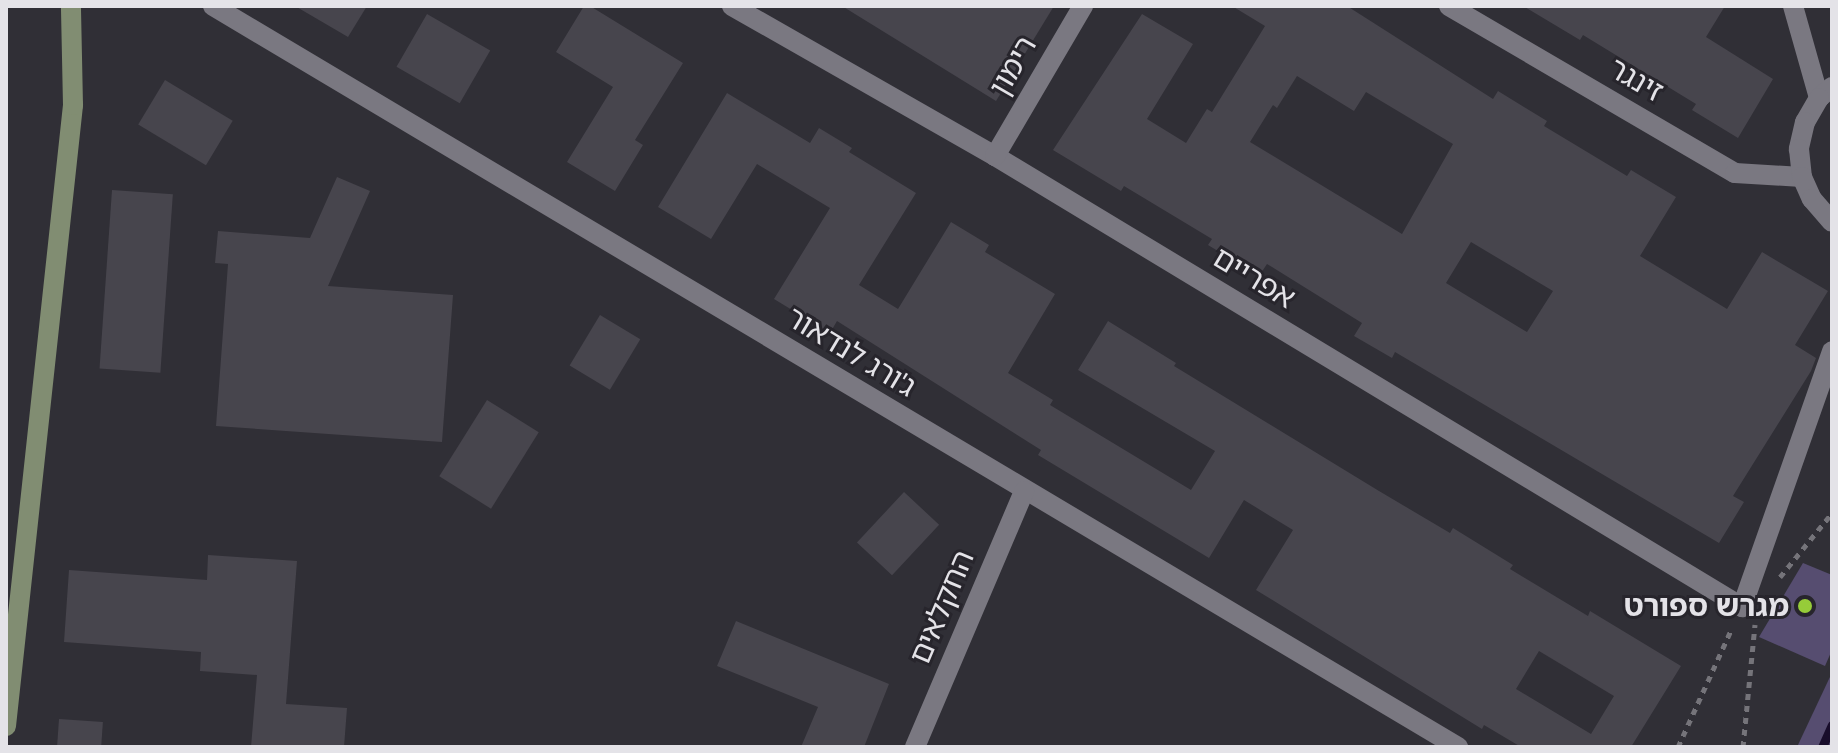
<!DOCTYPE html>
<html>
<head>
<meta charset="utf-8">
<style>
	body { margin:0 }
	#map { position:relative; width:1838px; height:753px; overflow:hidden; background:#302f36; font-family:Karla,"Noto Sans Hebrew",sans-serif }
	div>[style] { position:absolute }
	.green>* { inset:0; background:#564d70 }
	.stream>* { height:9px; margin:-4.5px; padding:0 4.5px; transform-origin:4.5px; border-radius:4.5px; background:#180d2b }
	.building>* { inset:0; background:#47454d; transform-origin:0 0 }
	.path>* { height:5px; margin-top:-2.5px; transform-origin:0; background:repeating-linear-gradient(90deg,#75747a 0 6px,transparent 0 12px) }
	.street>* { height:20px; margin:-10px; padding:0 10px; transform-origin:10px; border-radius:10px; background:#7a7881 }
	.secondary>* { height:20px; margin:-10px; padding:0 10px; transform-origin:10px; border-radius:10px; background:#818d72 }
	.dots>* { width:22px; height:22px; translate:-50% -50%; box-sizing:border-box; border:4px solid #27252c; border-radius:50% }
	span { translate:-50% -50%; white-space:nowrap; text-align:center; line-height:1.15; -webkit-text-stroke:6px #27252c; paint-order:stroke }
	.street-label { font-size:30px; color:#e4e3e8 }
	.poi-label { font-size:30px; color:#e4e3e8; font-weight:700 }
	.right { translate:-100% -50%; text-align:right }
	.frame { position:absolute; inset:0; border:8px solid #e4e3e8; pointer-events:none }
</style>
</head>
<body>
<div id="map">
	<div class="green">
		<div style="clip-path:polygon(1803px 563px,1832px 575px,1832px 650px,1825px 666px,1759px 637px)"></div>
		<div style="clip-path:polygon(1832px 673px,1832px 747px,1797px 747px,1829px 679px)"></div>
	</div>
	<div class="stream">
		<div style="left:1822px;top:747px;width:24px;rotate:-66deg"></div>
	</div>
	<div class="building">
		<div style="clip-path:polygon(295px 6px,367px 6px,348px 37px)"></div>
		<div style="clip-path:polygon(584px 6px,590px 6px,683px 63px,635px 140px,643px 145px,615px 191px,567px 162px,613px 87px,556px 52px)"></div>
		<div style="clip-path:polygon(842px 6px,1054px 6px,996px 101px)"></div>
		<div style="clip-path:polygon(evenodd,1232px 6px,1347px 6px,1493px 99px,1498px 91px,1547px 121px,1544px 126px,1627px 176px,1631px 170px,1676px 197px,1640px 256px,1727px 309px,1762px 252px,1828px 291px,1795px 345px,1816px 358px,1811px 371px,1733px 496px,1744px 502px,1719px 543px,1395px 352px,1392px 358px,1354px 336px,1362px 323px,1267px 264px,1259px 276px,1208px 245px,1212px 239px,1124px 186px,1121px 191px,1053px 150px,1142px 14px,1193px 44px,1147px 119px,1186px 143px,1207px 109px,1212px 112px,1265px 26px,1232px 6px,1297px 76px,1354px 111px,1366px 92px,1453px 144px,1402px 234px,1250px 142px,1273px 105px,1277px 108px,1297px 76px,1232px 6px,1471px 242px,1553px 291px,1527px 332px,1446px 283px,1471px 242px)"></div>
		<div style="clip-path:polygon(1523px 6px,1725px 6px,1706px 37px,1773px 79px,1738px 138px,1692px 110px,1696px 104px,1583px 35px,1580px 40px)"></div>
		<div style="left:427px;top:14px;width:73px;height:61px;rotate:30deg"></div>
		<div style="left:165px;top:80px;width:79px;height:52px;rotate:31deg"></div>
		<div style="clip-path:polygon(evenodd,727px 93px,810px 143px,819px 128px,852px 148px,849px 152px,916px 193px,859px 285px,898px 309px,951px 222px,989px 245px,985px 252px,1055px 294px,1008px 373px,1053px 400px,1050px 405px,1191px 490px,1215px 451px,1078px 370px,1108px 321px,1176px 363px,1174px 366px,1379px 491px,1450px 533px,1453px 528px,1513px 565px,1510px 569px,1588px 616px,1590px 611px,1681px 666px,1631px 747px,1521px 747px,1484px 725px,1482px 729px,1256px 590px,1293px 530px,1244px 500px,1209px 558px,1038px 455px,1041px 450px,837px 321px,830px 333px,774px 299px,830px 208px,757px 164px,711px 239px,658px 207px,727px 93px,1539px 651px,1614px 696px,1591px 734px,1516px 689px,1539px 651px)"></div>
		<div style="clip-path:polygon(337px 177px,370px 191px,328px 286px,453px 295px,442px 442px,216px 426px,228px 264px,215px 263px,218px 231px,310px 238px)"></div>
		<div style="left:112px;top:190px;width:61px;height:179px;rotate:4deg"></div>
		<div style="left:600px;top:315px;width:47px;height:59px;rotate:31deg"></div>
		<div style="left:487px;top:400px;width:61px;height:90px;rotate:32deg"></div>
		<div style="left:904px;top:492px;width:48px;height:69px;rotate:43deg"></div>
		<div style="clip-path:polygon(208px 555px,297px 561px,286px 704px,347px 708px,344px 747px,251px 747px,257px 675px,200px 671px,201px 652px,64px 642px,69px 570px,207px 580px)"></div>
		<div style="clip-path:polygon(736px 621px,889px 684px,864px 747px,801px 747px,818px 707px,717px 666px)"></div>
		<div style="left:59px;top:719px;width:44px;height:28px;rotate:4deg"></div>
	</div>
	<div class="path">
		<div style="left:1780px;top:577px;width:82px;rotate:-50.9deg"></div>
		<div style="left:1678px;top:747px;width:131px;rotate:-65.6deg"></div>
		<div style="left:1743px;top:747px;width:123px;rotate:-84.4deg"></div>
	</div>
	<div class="street">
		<div style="left:213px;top:6px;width:1449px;rotate:30.76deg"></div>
		<div style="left:732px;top:6px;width:303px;rotate:29.7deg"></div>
		<div style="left:995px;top:156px;width:873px;rotate:31.12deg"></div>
		<div style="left:1742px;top:607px;width:271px;rotate:-70.6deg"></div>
		<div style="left:1449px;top:6px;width:331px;rotate:30.3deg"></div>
		<div style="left:1735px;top:173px;width:67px;rotate:3.4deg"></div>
		<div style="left:1793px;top:6px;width:96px;rotate:74.2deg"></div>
		<div style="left:1832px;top:87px;width:17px;rotate:140deg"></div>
		<div style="left:1819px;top:98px;width:28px;rotate:120deg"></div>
		<div style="left:1805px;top:122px;width:28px;rotate:103deg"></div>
		<div style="left:1799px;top:149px;width:28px;rotate:84deg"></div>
		<div style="left:1802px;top:177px;width:24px;rotate:66deg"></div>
		<div style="left:1812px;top:199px;width:30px;rotate:49deg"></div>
		<div style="left:995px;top:156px;width:174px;rotate:-59.6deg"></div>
		<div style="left:915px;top:747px;width:278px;rotate:-66.9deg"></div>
	</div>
	<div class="secondary">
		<div style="left:6px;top:726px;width:625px;rotate:-83.84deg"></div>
		<div style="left:73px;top:105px;width:99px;rotate:-91.2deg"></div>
	</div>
	<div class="dots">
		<div style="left:1805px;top:606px;background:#96cc39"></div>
	</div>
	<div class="street-label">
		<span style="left:1013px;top:66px;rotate:-60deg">רימון</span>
		<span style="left:1636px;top:80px;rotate:30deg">זינגר</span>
		<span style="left:1254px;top:278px;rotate:31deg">אפריים</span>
		<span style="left:851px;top:352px;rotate:31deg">ג'ורג לנדאור</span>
		<span style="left:942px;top:607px;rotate:-67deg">החקלאים</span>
	</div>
	<div class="poi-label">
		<span class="right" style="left:1789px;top:606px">מגרש ספורט</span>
	</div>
	<div class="frame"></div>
</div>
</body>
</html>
